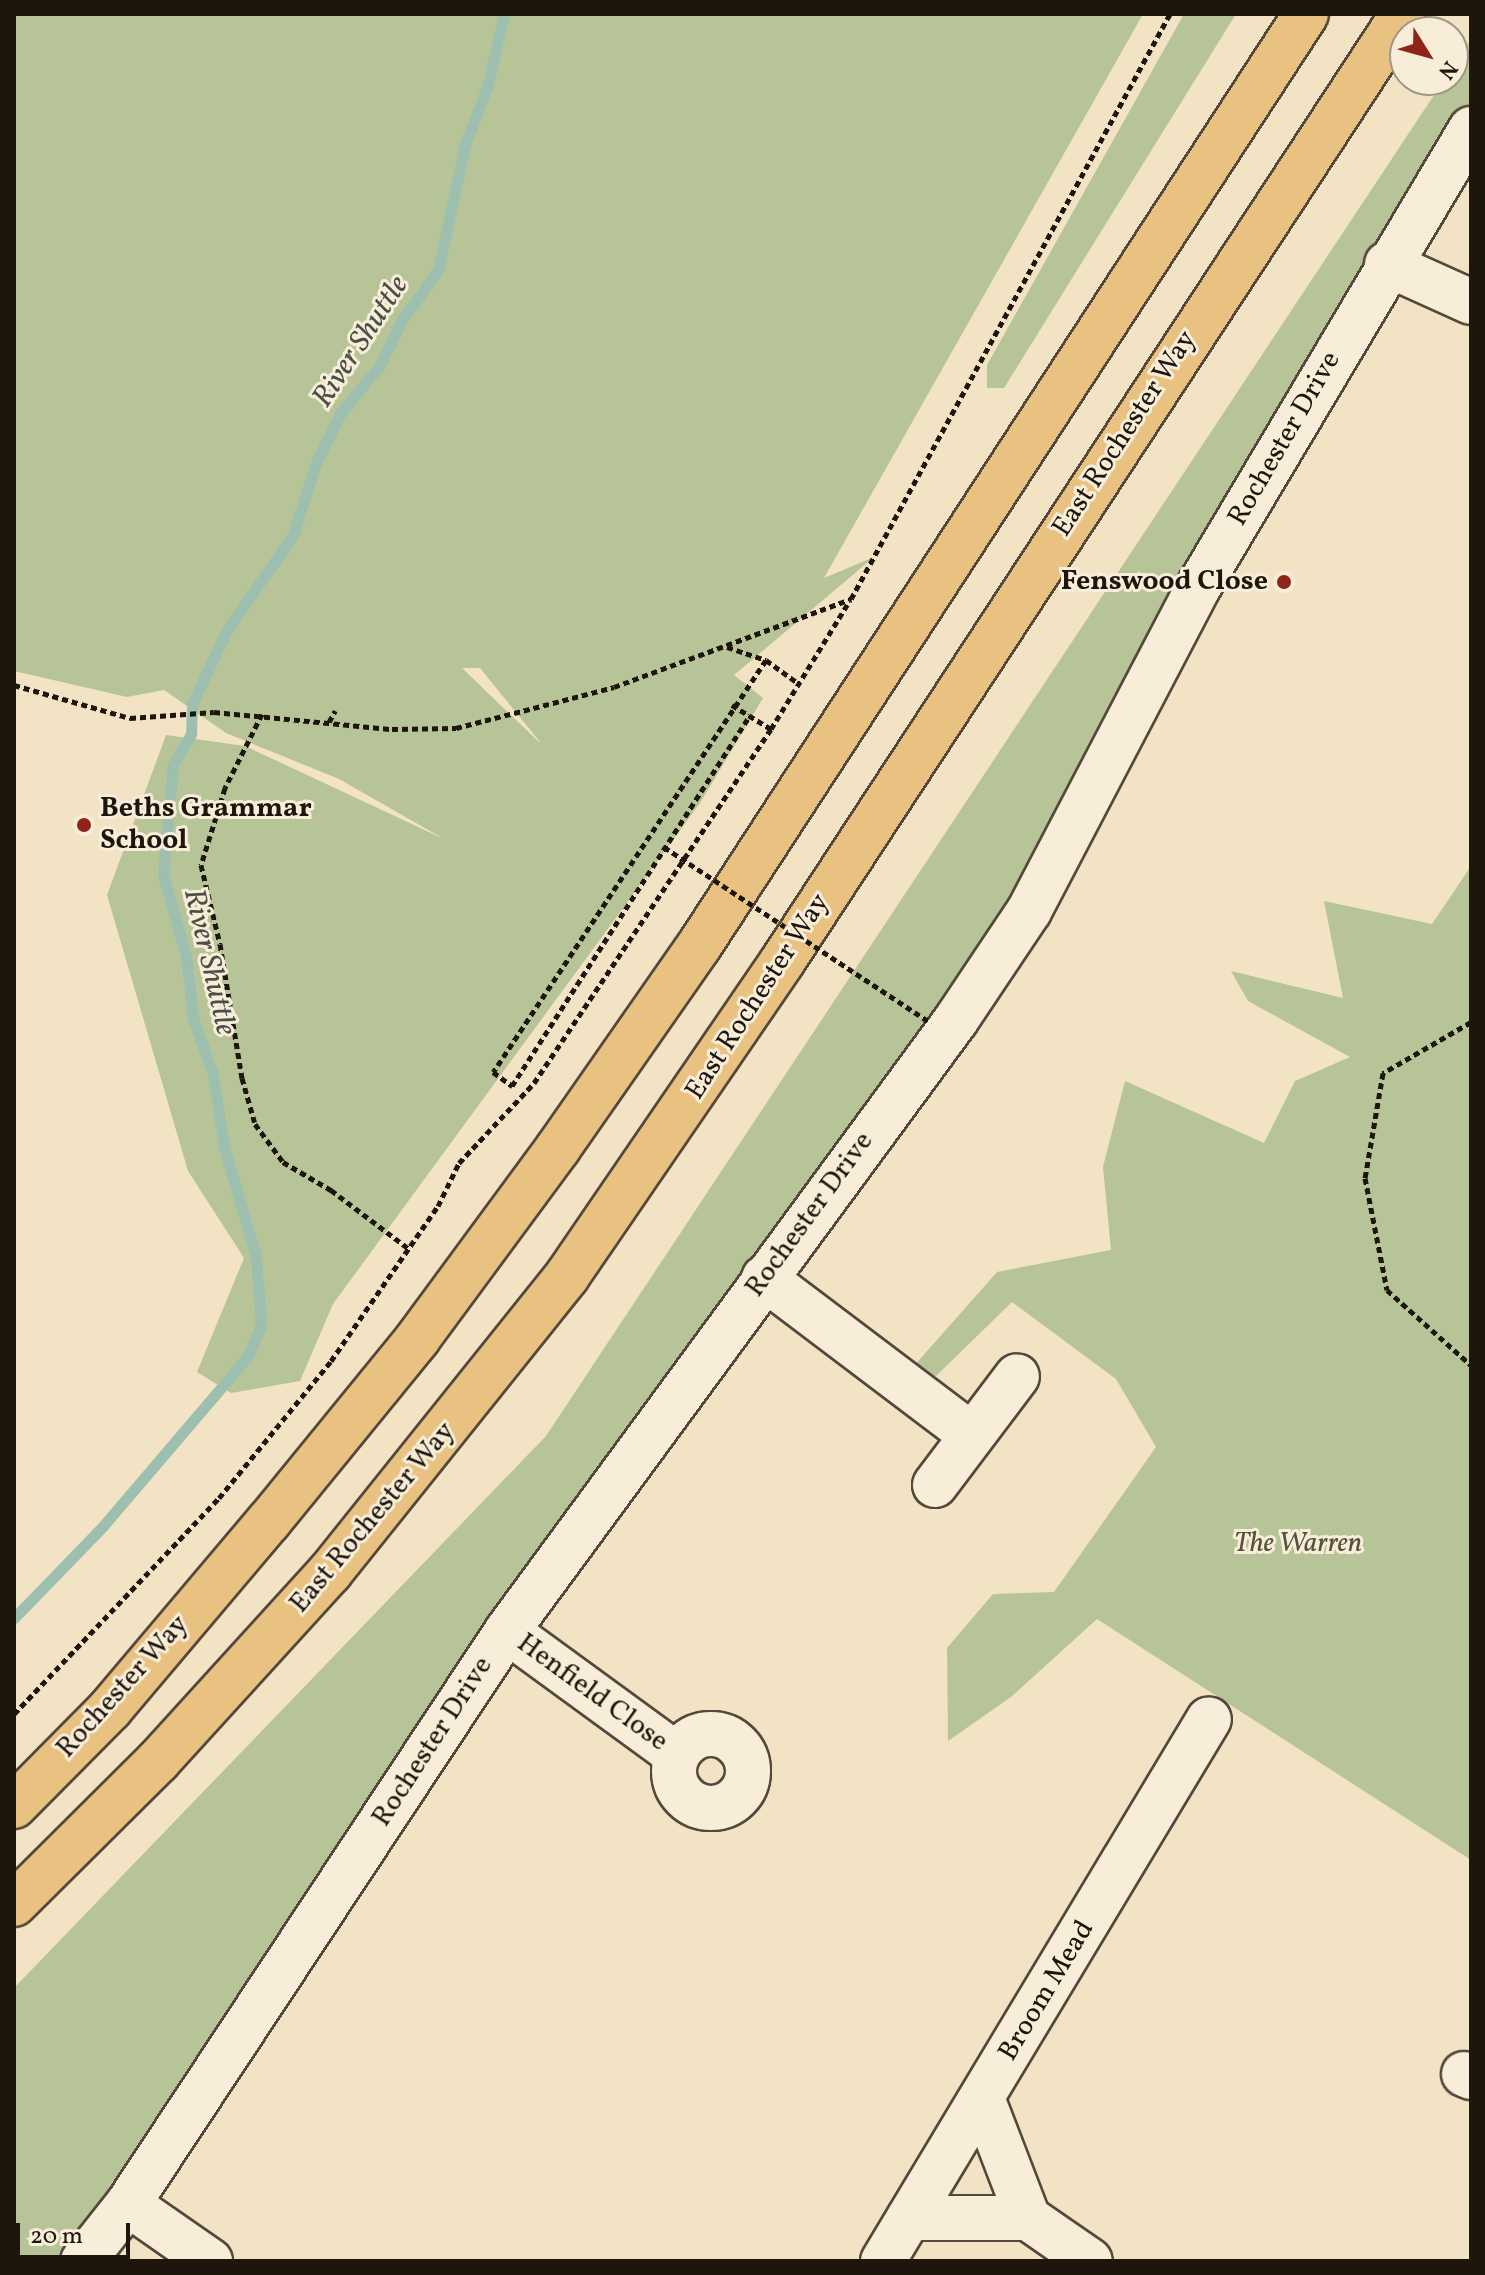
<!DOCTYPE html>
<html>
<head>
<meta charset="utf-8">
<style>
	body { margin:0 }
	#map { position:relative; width:1485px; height:2275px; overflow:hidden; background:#f2e3c5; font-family:Vollkorn,serif }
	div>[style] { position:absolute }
	.green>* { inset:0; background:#b7c497 }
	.stream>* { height:11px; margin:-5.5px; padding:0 5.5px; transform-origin:5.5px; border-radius:5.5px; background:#9cbfaf }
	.path>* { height:5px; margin-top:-2.5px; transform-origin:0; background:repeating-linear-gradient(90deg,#1e150d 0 6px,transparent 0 10px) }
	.roads { filter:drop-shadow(2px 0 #53483b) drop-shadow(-2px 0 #53483b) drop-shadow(0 2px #53483b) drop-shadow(0 -2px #53483b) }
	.minor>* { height:44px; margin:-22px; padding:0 22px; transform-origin:22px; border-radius:22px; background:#f7edd9 }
	.minor>.ring { margin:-22px; padding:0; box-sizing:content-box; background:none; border:44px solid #f7edd9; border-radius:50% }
	.highway>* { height:44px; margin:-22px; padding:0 22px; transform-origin:22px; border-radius:22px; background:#e9c282 }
	.path-bridge>* { height:5px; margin-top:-2.5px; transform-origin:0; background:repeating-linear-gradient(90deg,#1e150d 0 6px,transparent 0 10px) }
	.dots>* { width:22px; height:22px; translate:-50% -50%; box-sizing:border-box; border:4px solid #f7edd9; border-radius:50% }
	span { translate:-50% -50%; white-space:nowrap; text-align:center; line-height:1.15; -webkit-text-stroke:6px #f7edd9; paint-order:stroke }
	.street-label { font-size:28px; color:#1e150d }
	.poi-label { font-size:28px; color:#1e150d; font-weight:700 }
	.right { translate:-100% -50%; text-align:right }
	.left { translate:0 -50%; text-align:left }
	.park-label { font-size:28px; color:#54523d; font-style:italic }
	.water-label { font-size:30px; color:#4a5046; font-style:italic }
	.frame { position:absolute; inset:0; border:16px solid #1e150d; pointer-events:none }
	.north { position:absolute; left:1389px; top:16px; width:80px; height:80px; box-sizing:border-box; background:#f7edd9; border:2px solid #a09787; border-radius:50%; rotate:127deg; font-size:22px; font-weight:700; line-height:32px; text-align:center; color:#1e150d }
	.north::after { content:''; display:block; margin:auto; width:28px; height:36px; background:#8f2418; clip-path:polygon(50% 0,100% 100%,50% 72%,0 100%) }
	.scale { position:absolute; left:16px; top:2223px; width:114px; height:36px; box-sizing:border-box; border:4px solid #1e150d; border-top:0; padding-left:10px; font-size:24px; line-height:28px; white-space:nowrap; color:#1e150d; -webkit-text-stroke:6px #f7edd9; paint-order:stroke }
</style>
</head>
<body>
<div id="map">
	<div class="green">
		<div style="clip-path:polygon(evenodd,14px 14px,1143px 14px,824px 578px,874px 557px,734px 675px,763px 698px,700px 803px,333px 1304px,300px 1381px,231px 1393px,197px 1372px,244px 1258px,188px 1171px,107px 895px,166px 735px,245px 746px,444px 839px,339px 779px,226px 733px,164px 690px,127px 697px,14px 671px,14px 14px,462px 668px,480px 668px,540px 742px,539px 742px,462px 668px)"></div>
		<div style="clip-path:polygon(1184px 14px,1236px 14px,1004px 388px,987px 388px,987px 365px)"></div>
		<div style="clip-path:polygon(1471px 40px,1471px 119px,978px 960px,120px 2192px,54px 2261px,14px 2261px,14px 1988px,546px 1436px,1444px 80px,1453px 80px,1453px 66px)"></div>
		<div style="clip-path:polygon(1471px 866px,1471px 1860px,1097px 1619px,1011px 1697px,948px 1741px,947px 1648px,993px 1594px,1054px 1592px,1156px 1447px,1116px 1379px,1012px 1302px,936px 1376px,913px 1367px,997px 1272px,1111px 1250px,1103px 1167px,1125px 1081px,1264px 1143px,1295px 1081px,1350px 1057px,1248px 1001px,1231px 971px,1343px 998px,1324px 901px,1432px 924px)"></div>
	</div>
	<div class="stream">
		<div style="left:14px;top:1618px;width:128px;rotate:-45.9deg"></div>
		<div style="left:103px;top:1526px;width:223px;rotate:-49.5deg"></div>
		<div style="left:248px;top:1356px;width:34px;rotate:-67deg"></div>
		<div style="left:261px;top:1325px;width:68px;rotate:-94.2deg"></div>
		<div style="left:256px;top:1257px;width:115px;rotate:-106.2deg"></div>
		<div style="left:224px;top:1147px;width:73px;rotate:-98.7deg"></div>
		<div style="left:213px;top:1075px;width:60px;rotate:-109.3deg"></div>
		<div style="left:193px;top:1018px;width:62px;rotate:-96.4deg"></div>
		<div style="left:186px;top:956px;width:85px;rotate:-105.7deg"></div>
		<div style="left:163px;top:874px;width:109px;rotate:-84.8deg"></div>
		<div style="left:173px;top:765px;width:36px;rotate:-60deg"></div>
		<div style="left:191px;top:734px;width:30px;rotate:-88deg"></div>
		<div style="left:192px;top:704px;width:82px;rotate:-64.7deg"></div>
		<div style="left:227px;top:630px;width:116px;rotate:-55.2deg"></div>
		<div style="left:293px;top:535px;width:76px;rotate:-72.3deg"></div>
		<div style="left:316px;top:463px;width:55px;rotate:-63.9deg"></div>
		<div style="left:340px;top:414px;width:63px;rotate:-50.8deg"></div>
		<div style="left:380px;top:365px;width:50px;rotate:-63.9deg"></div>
		<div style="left:402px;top:320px;width:62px;rotate:-54.2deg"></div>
		<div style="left:438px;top:270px;width:128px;rotate:-77.8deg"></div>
		<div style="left:465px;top:145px;width:65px;rotate:-69.3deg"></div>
		<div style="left:488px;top:84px;width:72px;rotate:-77.1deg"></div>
	</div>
	<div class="path">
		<div style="left:727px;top:647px;width:41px;rotate:18.4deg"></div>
		<div style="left:766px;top:660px;width:494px;rotate:123.5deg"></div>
		<div style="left:493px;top:1072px;width:24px;rotate:36deg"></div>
		<div style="left:512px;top:1086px;width:441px;rotate:-57.3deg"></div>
		<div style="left:766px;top:660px;width:41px;rotate:36deg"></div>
		<div style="left:14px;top:685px;width:121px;rotate:15.9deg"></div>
		<div style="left:130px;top:718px;width:84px;rotate:-4.1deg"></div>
		<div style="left:214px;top:712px;width:179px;rotate:5.5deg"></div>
		<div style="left:392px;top:729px;width:64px;rotate:-0.9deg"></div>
		<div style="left:456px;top:728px;width:163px;rotate:-14.5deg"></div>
		<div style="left:614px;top:687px;width:253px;rotate:-20.4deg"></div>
		<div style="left:851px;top:599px;width:666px;rotate:-61.4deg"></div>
		<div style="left:262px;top:714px;width:83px;rotate:116.6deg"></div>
		<div style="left:225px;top:788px;width:81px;rotate:107.3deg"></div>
		<div style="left:201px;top:865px;width:81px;rotate:76.5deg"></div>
		<div style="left:220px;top:944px;width:136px;rotate:80.7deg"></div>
		<div style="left:242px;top:1078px;width:48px;rotate:74.2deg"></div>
		<div style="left:255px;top:1124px;width:47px;rotate:53.6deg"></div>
		<div style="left:283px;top:1162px;width:56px;rotate:30.3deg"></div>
		<div style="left:331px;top:1190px;width:98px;rotate:37.1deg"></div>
		<div style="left:329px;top:722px;width:13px;rotate:-61deg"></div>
		<div style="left:771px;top:729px;width:151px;rotate:-58.5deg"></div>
		<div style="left:1471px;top:1022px;width:102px;rotate:149.9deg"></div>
		<div style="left:1383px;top:1073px;width:107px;rotate:99.7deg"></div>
		<div style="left:1365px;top:1178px;width:114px;rotate:78.9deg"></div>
		<div style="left:1387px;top:1290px;width:113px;rotate:41.8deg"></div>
		<div style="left:14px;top:1714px;width:298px;rotate:-46.5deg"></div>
		<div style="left:219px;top:1498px;width:177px;rotate:-50.7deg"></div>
		<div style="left:331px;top:1361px;width:188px;rotate:-55.4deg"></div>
		<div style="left:438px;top:1206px;width:48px;rotate:-64deg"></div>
		<div style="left:459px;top:1163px;width:110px;rotate:-46.8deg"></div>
		<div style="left:534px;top:1083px;width:426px;rotate:-56.2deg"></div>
		<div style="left:771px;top:729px;width:46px;rotate:-148.4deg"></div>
	</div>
	<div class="roads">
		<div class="minor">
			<div style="left:1387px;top:264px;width:92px;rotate:24.3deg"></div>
			<div style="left:764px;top:1278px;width:258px;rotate:37.1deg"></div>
			<div style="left:935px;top:1485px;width:136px;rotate:-53deg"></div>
			<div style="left:507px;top:1631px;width:210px;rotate:36.1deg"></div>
			<div class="ring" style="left:674px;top:1734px;width:30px;height:30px"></div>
			<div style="left:1464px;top:2074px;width:8px;rotate:23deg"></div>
			<div style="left:982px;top:2098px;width:129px;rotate:69deg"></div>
			<div style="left:1028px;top:2218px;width:75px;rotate:34.7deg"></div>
			<div style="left:128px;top:2204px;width:100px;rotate:34.8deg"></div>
			<div style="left:909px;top:2218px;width:119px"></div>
			<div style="left:83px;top:2261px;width:73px;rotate:-51.7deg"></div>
			<div style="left:128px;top:2204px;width:687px;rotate:-56.52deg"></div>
			<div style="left:507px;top:1631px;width:758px;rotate:-53.69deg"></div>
			<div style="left:956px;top:1020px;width:131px;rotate:-56.2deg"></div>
			<div style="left:1029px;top:911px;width:367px;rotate:-62.4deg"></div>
			<div style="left:1199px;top:586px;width:532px;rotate:-59.24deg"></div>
			<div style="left:883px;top:2261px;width:632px;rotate:-58.97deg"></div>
		</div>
		<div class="highway">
			<div style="left:14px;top:1806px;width:136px;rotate:-45.3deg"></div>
			<div style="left:110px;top:1709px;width:246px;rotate:-49.8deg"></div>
			<div style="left:269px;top:1521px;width:236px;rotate:-50.8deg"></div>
			<div style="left:418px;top:1338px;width:236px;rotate:-53.6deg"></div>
			<div style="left:558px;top:1148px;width:246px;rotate:-55.1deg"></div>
			<div style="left:699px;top:946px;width:1112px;rotate:-56.92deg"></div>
			<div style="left:14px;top:1904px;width:203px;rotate:-44.8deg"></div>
			<div style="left:158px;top:1761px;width:256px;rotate:-47.7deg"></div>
			<div style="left:330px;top:1572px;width:379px;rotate:-51.3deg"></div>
			<div style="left:567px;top:1276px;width:381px;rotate:-55.6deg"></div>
			<div style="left:782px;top:962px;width:1133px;rotate:-56.77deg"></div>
		</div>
	</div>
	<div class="path-bridge">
		<div style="left:664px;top:847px;width:320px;rotate:33.4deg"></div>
	</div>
	<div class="dots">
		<div style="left:1284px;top:582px;background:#8f2418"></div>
		<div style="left:84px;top:825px;background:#8f2418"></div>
	</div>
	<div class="street-label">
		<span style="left:1125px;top:434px;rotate:-57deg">East Rochester Way</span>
		<span style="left:1285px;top:439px;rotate:-60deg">Rochester Drive</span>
		<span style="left:758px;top:997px;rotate:-57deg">East Rochester Way</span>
		<span style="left:810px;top:1215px;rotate:-54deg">Rochester Drive</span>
		<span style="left:373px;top:1518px;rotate:-50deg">East Rochester Way</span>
		<span style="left:123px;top:1687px;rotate:-48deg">Rochester Way</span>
		<span style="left:592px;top:1693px;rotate:36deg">Henfield Close</span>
		<span style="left:433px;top:1742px;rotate:-57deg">Rochester Drive</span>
		<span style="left:1047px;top:1991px;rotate:-59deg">Broom Mead</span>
	</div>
	<div class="poi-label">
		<span class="right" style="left:1268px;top:582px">Fenswood Close</span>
		<span class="left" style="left:100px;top:825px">Beths Grammar<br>School</span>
	</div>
	<div class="park-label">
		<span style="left:1298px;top:1544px">The Warren</span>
	</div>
	<div class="water-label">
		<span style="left:361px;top:342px;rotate:-57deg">River Shuttle</span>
		<span style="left:209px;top:962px;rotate:77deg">River Shuttle</span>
	</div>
	<div class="frame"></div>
	<div class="north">N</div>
	<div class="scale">20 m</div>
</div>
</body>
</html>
